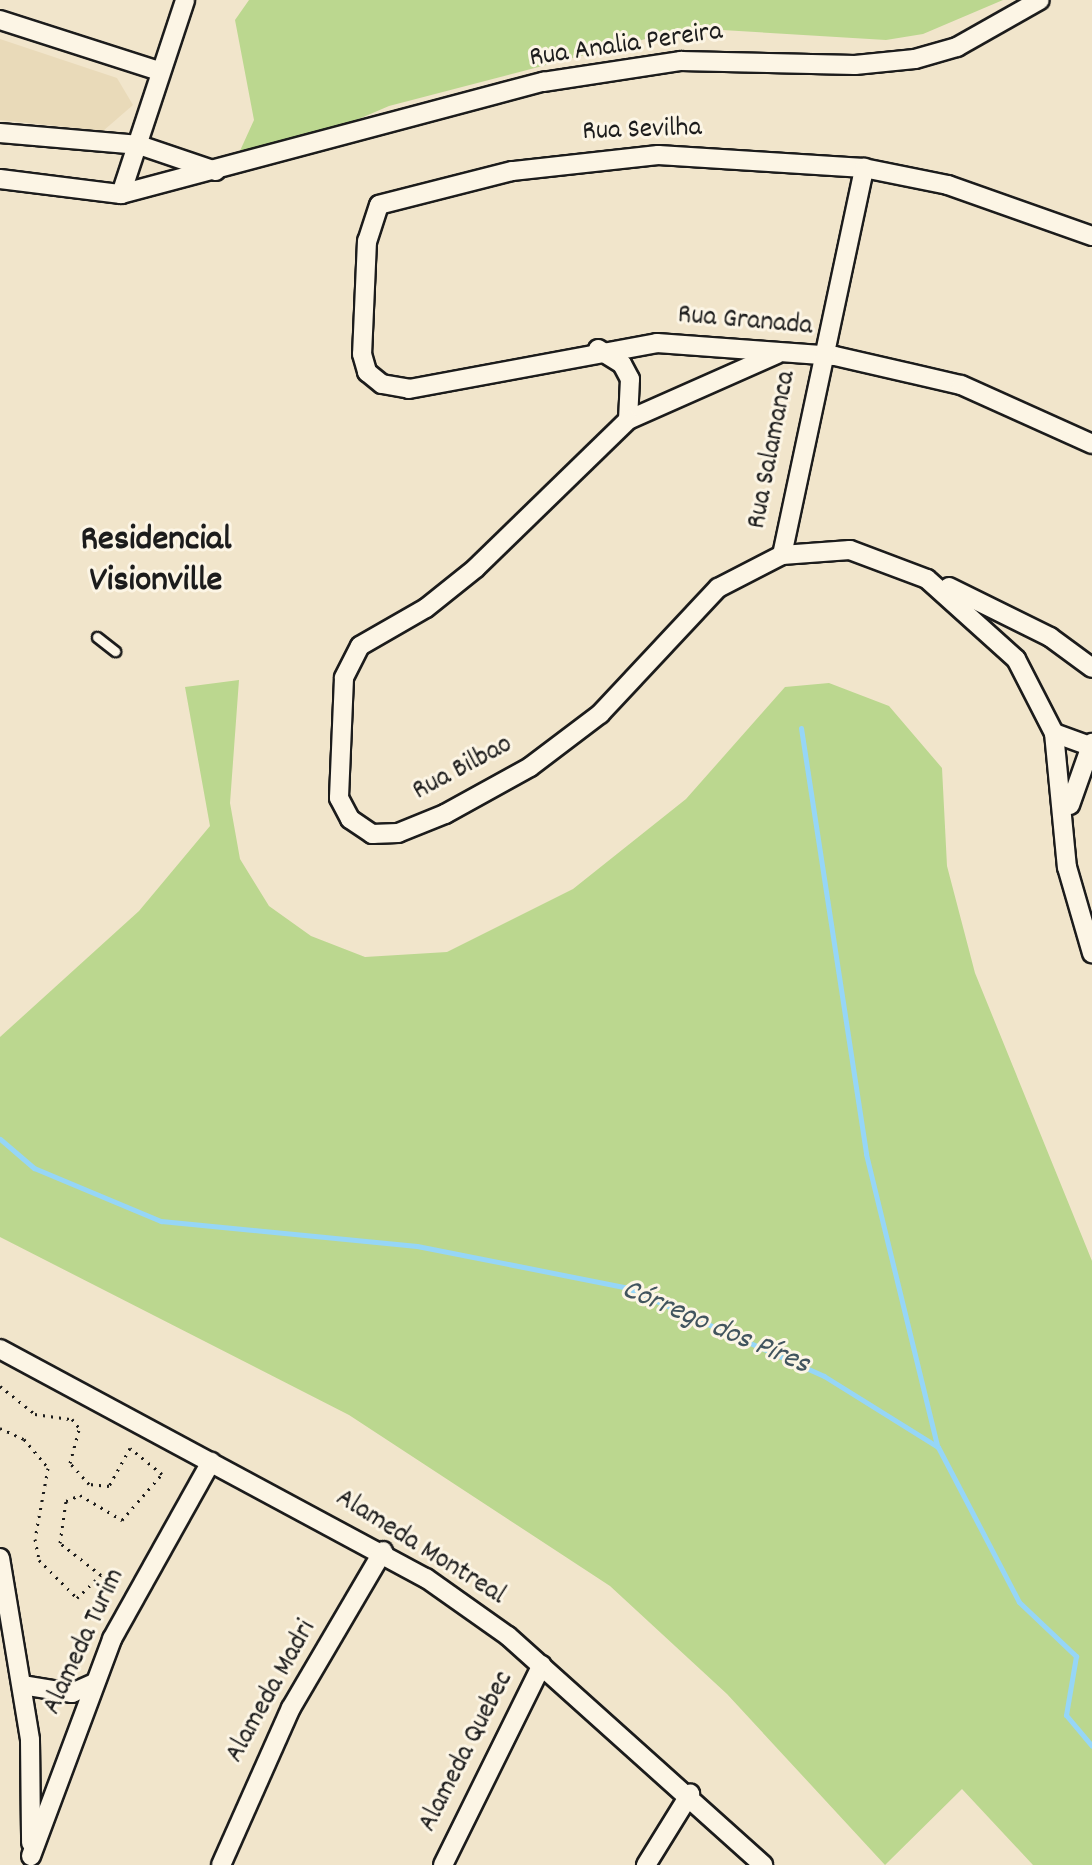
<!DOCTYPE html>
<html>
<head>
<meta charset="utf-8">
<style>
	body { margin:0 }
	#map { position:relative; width:1092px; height:1865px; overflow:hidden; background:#f1e5cb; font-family:Dekko,sans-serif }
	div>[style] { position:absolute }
	.built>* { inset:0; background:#e9dab9 }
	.green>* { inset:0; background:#bbd78f }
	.stream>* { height:5px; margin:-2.5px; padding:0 2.5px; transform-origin:2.5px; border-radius:2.5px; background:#96d6f7 }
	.path>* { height:3px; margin-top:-1.5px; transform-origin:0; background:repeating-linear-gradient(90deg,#1c1c1c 0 2px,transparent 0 8px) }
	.roads { filter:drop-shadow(2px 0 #1c1c1c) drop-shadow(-2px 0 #1c1c1c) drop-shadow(0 2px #1c1c1c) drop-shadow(0 -2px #1c1c1c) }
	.service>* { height:9px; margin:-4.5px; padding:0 4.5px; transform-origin:4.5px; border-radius:4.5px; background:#fcf5e5 }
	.minor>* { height:18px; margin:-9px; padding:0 9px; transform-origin:9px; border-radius:9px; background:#fcf5e5 }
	span { translate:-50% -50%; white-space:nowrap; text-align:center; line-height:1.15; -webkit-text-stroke:6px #fcf5e5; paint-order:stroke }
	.street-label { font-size:28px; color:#1c1c1c }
	.water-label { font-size:30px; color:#41545e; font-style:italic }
	.district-label { font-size:36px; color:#1c1c1c; font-weight:700 }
</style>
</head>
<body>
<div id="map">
	<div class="built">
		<div style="clip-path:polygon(0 39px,117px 78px,133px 105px,103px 131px,0 120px)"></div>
	</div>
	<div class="green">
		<div style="clip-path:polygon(249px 0,1003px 0,923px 34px,886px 40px,722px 30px,657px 36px,389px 106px,312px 139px,239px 153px,254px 120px,235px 20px)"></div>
		<div style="clip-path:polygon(239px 680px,230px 803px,240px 859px,269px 906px,311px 936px,365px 957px,447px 952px,573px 889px,686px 799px,785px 687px,829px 683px,889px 706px,942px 768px,947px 866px,975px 973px,1092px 1261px,1092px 1865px,1033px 1865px,962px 1789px,885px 1865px,727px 1694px,610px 1586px,349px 1415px,0 1237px,0 1037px,139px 911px,210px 826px,185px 687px)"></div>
	</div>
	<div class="stream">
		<div style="left:801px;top:728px;width:431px;rotate:81.3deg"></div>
		<div style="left:866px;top:1154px;width:301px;rotate:76.3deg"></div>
		<div style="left:0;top:1139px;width:45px;rotate:40.5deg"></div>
		<div style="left:34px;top:1168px;width:138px;rotate:22.7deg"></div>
		<div style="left:161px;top:1221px;width:257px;rotate:5.6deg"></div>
		<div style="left:417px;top:1246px;width:212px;rotate:11.2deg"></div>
		<div style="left:625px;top:1287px;width:218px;rotate:24.1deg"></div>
		<div style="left:824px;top:1376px;width:134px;rotate:31.9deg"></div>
		<div style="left:938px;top:1447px;width:175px;rotate:62.4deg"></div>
		<div style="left:1019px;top:1602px;width:79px;rotate:43.5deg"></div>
		<div style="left:1076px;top:1656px;width:60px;rotate:99.6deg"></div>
		<div style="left:1066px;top:1715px;width:40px;rotate:50deg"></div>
	</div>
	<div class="path">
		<div style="left:0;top:1386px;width:45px;rotate:38.7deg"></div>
		<div style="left:35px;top:1414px;width:37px;rotate:8deg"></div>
		<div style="left:72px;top:1419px;width:13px;rotate:51deg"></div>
		<div style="left:0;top:1428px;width:26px;rotate:25deg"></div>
		<div style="left:24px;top:1439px;width:38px;rotate:50deg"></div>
		<div style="left:48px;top:1468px;width:72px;rotate:100.4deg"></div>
		<div style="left:35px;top:1539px;width:21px;rotate:79deg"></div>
		<div style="left:39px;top:1560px;width:54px;rotate:45deg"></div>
		<div style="left:77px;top:1598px;width:33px;rotate:-44deg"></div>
		<div style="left:101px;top:1575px;width:52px;rotate:-142deg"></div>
		<div style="left:60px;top:1543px;width:42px;rotate:-81.9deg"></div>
		<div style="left:66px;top:1501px;width:15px;rotate:-23deg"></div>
		<div style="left:80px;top:1495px;width:49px;rotate:30.8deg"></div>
		<div style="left:122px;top:1520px;width:61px;rotate:-49deg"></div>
		<div style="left:162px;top:1474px;width:41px;rotate:-140.9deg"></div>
		<div style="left:130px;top:1448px;width:43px;rotate:118.9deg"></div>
		<div style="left:109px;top:1486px;width:20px;rotate:-174deg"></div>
		<div style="left:89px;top:1484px;width:28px;rotate:-132deg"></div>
		<div style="left:70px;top:1463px;width:38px;rotate:-75deg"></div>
	</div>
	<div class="roads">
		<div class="service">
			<div style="left:97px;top:637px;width:23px;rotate:38deg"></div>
		</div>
		<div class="minor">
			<div style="left:0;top:20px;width:167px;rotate:17.8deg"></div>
			<div style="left:0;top:133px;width:140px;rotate:4.9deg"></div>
			<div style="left:139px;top:145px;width:81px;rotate:18.7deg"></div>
			<div style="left:0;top:179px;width:122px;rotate:7.1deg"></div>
			<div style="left:121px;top:194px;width:437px;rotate:-14.9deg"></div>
			<div style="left:543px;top:82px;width:140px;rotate:-8.7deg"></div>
			<div style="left:681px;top:61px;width:174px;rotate:1.3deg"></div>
			<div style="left:855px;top:65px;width:60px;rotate:-5.7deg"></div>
			<div style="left:915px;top:59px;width:44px;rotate:-15.9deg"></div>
			<div style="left:957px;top:47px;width:95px;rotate:-29.5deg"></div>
			<div style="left:121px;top:194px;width:204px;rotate:-71.7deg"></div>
			<div style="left:1092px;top:236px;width:153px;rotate:-160.5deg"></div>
			<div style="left:948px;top:185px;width:86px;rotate:-168.6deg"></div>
			<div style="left:864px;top:168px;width:206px;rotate:-176.4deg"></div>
			<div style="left:658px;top:155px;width:147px;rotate:173.7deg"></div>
			<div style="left:512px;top:171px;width:137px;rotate:165.7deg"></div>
			<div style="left:379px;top:205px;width:38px;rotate:108deg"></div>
			<div style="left:367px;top:241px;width:113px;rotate:92.5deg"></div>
			<div style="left:362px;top:354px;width:19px;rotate:74deg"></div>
			<div style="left:367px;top:372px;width:19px;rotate:39deg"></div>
			<div style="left:382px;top:384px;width:27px;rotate:10deg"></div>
			<div style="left:409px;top:389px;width:252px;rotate:-10.5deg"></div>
			<div style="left:657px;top:343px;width:178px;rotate:4.2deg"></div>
			<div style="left:835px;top:356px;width:129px;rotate:13deg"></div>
			<div style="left:961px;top:385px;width:144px;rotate:24.2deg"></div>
			<div style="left:598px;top:349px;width:28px;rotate:32deg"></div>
			<div style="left:622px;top:364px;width:17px;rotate:62deg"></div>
			<div style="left:630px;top:379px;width:41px;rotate:92.8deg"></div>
			<div style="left:777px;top:354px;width:163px;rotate:156.1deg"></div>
			<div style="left:628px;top:420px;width:212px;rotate:135.8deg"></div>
			<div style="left:476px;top:568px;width:64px;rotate:141.3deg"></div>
			<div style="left:426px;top:608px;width:76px;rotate:150.1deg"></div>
			<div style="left:360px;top:646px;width:36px;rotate:117deg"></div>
			<div style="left:344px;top:678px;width:120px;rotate:92.4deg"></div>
			<div style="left:339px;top:798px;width:24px;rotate:62deg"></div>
			<div style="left:350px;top:819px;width:27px;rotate:34deg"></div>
			<div style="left:372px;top:834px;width:26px;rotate:-2deg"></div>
			<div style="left:398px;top:833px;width:51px;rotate:-22deg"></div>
			<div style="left:445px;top:814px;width:97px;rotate:-28.9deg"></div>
			<div style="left:530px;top:767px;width:88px;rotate:-37.1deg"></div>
			<div style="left:600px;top:714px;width:173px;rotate:-46.9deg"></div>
			<div style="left:718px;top:588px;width:72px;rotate:-27.3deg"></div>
			<div style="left:782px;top:555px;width:68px;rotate:-4.2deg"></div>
			<div style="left:850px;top:550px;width:82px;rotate:20.6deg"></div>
			<div style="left:927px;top:579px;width:120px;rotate:42deg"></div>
			<div style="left:1016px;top:659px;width:83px;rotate:62.8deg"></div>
			<div style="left:1054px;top:733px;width:135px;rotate:84.5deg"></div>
			<div style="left:1067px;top:867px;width:90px;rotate:73.8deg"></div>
			<div style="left:782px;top:555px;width:396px;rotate:-78deg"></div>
			<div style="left:949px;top:587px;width:113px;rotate:26.3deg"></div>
			<div style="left:1050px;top:637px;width:52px;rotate:36.4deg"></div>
			<div style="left:1054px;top:733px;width:38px;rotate:20deg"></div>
			<div style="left:1070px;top:805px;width:66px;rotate:-70.5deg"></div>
			<div style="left:0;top:1349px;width:484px;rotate:28.3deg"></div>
			<div style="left:426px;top:1578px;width:100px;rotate:35.3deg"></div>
			<div style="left:508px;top:1636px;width:343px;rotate:41.9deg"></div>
			<div style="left:0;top:1558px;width:184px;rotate:80.6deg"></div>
			<div style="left:30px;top:1740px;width:103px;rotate:89.4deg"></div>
			<div style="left:22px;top:1685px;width:51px;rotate:9.1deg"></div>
			<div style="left:72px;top:1693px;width:24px;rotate:-24deg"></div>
			<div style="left:31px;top:1856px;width:232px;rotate:-69.5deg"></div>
			<div style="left:112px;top:1639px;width:203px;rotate:-60.8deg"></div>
			<div style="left:221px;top:1865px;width:172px;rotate:-66deg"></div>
			<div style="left:291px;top:1708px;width:182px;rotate:-59.6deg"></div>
			<div style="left:443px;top:1865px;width:223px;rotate:-63.7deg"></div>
			<div style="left:646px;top:1865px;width:84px;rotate:-58.2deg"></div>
		</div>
	</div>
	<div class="street-label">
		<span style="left:626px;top:46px;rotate:-8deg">Rua Analia Pereira</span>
		<span style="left:642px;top:131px;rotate:-2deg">Rua Sevilha</span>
		<span style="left:745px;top:322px;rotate:5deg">Rua Granada</span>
		<span style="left:773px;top:450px;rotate:-79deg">Rua Salamanca</span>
		<span style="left:463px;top:769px;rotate:-28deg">Rua Bilbao</span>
		<span style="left:420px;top:1548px;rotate:32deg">Alameda Montreal</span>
		<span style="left:85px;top:1642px;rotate:-65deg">Alameda Turim</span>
		<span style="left:272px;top:1692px;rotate:-61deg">Alameda Madri</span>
		<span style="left:467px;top:1752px;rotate:-63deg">Alameda Quebec</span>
	</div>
	<div class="water-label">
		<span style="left:715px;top:1329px;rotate:23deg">Córrego dos Píres</span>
	</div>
	<div class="district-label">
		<span style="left:156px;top:562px">Residencial<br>Visionville</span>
	</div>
</div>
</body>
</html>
